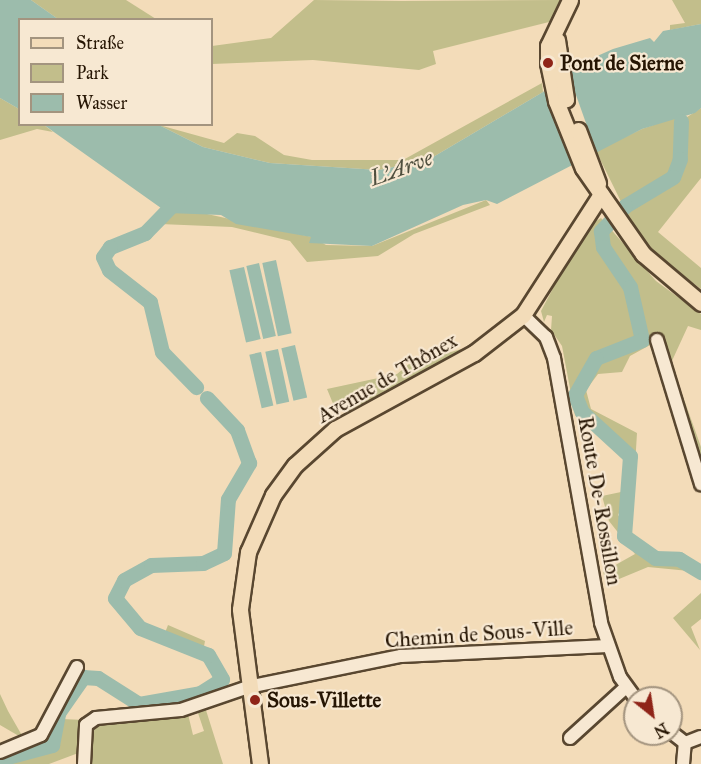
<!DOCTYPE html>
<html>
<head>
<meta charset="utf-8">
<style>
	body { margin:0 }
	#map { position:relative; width:701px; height:764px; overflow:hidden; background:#f3dcb9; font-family:"IM FELL Great Primer",serif }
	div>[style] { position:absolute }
	.green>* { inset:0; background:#c2be8b }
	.water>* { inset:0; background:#9cbcac; transform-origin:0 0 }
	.pier>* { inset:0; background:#f3dcb9 }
	.river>* { height:15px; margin:-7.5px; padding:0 7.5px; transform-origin:7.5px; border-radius:7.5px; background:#9cbcac }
	.roads { filter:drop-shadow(2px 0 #594730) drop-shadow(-2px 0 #594730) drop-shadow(0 2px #594730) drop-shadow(0 -2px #594730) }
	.minor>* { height:12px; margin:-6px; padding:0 6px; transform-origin:6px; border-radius:6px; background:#f7e8d2 }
	.major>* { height:15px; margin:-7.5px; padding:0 7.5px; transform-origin:7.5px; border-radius:7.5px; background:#f3dcb9 }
	.dots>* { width:16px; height:16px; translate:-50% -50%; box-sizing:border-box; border:3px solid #f7e8d2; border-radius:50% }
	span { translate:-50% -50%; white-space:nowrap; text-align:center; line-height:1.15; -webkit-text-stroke:4.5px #f7e8d2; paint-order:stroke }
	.poi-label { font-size:21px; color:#261503; font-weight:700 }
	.left { translate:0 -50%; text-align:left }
	.street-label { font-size:21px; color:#261503 }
	.water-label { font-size:22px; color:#4f4f3e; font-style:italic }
	.legend { position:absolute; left:18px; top:18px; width:195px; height:108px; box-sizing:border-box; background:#f7e8d2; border:2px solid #a3947f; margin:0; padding:8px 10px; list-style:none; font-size:18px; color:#261503 }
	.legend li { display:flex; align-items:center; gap:12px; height:30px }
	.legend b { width:30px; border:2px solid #a3947f }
	.north { position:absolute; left:623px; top:686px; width:60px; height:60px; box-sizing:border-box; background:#f7e8d2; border:2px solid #a3947f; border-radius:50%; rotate:150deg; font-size:16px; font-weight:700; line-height:24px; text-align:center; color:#261503 }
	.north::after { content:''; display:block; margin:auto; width:21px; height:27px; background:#8f2418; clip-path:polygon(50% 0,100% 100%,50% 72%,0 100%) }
</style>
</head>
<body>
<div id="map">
	<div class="green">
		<div style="clip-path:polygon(31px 0,126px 0,156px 19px,58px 19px)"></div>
		<div style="clip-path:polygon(314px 0,402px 1px,561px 0,553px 21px,433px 51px,436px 64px,419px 70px,313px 60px,212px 64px,212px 46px,271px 38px)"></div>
		<div style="clip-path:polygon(672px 0,701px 0,701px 24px,670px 30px,670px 25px,685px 23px)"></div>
		<div style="clip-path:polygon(542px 83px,543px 92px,428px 160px,379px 170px,270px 163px,203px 147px,159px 125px,224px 143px,237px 133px,255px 136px,284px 155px,312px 160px,403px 160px)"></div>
		<div style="clip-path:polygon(0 98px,19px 109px,20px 124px,44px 125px,53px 132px,37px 129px,0 140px)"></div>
		<div style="clip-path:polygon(701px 108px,701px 178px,658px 232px,701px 268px,701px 289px,657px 255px,633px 226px,596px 151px,642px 129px,676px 117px,681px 121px)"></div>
		<div style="clip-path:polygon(486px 200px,490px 205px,414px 234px,378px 256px,307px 262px,290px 241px,232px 227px,160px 224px,168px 213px,198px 212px,312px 237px,326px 245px,372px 246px)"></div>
		<div style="clip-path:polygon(601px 218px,656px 281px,701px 314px,701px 330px,688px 326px,671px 363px,701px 447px,701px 470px,661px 339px,630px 356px,622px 372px,598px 374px,586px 390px,591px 409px,637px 433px,634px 482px,618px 515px,642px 547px,692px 561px,689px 571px,648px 567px,607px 584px,603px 572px,635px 554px,609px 521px,602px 496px,621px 492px,625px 462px,605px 434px,575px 415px,562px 346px,551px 330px,552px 316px,547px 315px,544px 322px,541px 311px,585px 228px)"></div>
		<div style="clip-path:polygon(465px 348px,349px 411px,334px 406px,327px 389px,397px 374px,409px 364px)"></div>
		<div style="clip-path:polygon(701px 593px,701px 619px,691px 627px,700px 650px,673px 618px)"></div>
		<div style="clip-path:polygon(168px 625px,205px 641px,203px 652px,163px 638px)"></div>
		<div style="clip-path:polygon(0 694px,8px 711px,24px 739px,0 725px)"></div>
		<div style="clip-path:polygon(205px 707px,223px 764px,88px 764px,93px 724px,188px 714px,193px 735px,204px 731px,197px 710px)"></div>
		<div style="clip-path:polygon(61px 719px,85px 720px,81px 752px,49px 764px,0 764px,47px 753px,59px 742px)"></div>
	</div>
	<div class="water">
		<div style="clip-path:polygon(0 0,31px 0,58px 19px,20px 20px,19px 109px,0 98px)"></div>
		<div style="clip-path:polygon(701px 24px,701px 108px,695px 113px,642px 129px,497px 204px,486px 200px,463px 205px,372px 246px,309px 243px,311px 237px,236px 224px,221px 215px,168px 213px,44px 125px,159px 125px,203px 147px,270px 163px,379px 170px,428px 160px,543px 92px,568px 69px,613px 49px,650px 38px,654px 42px,663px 31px)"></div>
		<div style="left:276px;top:260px;width:75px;height:14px;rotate:78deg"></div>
		<div style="left:259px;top:263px;width:75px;height:13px;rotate:77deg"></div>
		<div style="left:244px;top:267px;width:74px;height:15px;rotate:77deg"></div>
		<div style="left:295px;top:345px;width:54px;height:14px;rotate:77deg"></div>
		<div style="left:278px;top:349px;width:54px;height:13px;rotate:78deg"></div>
		<div style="left:261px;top:352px;width:55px;height:12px;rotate:77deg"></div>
	</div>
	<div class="pier">
		<div style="clip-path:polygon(566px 67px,597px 154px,574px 166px,543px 88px)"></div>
	</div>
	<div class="river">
		<div style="left:681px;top:121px;width:38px;rotate:92deg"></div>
		<div style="left:680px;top:159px;width:19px;rotate:111deg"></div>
		<div style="left:673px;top:177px;width:56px;rotate:148.9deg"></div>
		<div style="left:625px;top:206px;width:35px;rotate:134deg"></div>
		<div style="left:601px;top:231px;width:16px;rotate:83deg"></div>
		<div style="left:603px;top:247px;width:48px;rotate:56deg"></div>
		<div style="left:630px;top:287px;width:54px;rotate:77.2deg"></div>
		<div style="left:642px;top:340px;width:49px;rotate:158.6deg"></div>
		<div style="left:596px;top:358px;width:43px;rotate:119.6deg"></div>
		<div style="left:575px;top:395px;width:18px;rotate:68deg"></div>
		<div style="left:582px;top:412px;width:65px;rotate:42.5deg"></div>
		<div style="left:630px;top:456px;width:80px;rotate:94.3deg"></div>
		<div style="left:624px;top:536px;width:38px;rotate:35deg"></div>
		<div style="left:655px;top:558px;width:24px;rotate:2deg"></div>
		<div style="left:679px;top:559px;width:26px;rotate:31deg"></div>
		<div style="left:179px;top:198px;width:49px;rotate:134.2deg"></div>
		<div style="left:145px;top:233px;width:38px;rotate:158deg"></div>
		<div style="left:110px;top:247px;width:12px;rotate:125deg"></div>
		<div style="left:103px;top:257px;width:14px;rotate:65deg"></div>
		<div style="left:109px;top:270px;width:52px;rotate:38deg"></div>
		<div style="left:150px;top:302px;width:51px;rotate:76.5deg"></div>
		<div style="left:162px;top:352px;width:49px;rotate:45.8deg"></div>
		<div style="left:0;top:759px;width:54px;rotate:-15.1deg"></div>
		<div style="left:52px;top:745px;width:33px;rotate:-79deg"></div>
		<div style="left:58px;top:713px;width:44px;rotate:-55.2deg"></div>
		<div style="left:83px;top:677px;width:15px;rotate:4deg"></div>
		<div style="left:98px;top:678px;width:49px;rotate:32.4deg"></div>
		<div style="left:139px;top:704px;width:62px;rotate:-10.2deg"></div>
		<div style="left:200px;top:693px;width:26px;rotate:-32deg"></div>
		<div style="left:222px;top:679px;width:28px;rotate:-120deg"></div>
		<div style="left:208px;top:655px;width:73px;rotate:-158.3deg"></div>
		<div style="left:140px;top:628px;width:39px;rotate:-130deg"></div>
		<div style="left:115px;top:598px;width:20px;rotate:-63deg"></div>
		<div style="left:124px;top:580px;width:31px;rotate:-29deg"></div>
		<div style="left:151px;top:565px;width:52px;rotate:-2.2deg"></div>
		<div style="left:203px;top:563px;width:23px;rotate:-25deg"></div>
		<div style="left:224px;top:553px;width:54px;rotate:-85.8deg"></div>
		<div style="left:228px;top:499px;width:42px;rotate:-59.7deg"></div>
		<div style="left:249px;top:463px;width:35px;rotate:-110deg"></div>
		<div style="left:237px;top:430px;width:44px;rotate:-133.2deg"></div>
	</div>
	<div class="roads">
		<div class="minor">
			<div style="left:523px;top:315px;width:32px;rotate:44deg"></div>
			<div style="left:546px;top:337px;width:22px;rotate:69deg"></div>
			<div style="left:554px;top:358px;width:269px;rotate:79.9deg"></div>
			<div style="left:601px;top:623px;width:57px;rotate:70.6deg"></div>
			<div style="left:620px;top:677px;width:26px;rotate:54deg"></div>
			<div style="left:657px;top:340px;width:151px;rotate:73deg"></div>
			<div style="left:671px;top:732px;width:18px;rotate:38deg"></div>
			<div style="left:570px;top:738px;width:76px;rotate:-42.3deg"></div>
			<div style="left:685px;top:743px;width:17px;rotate:-21deg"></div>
			<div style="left:0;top:752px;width:44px;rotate:-22.5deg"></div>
			<div style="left:41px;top:735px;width:77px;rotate:-62.1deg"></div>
			<div style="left:84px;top:764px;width:39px;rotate:-87deg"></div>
			<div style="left:86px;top:725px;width:12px;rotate:-35deg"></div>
			<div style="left:96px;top:718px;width:85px;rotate:-5.4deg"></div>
			<div style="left:181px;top:710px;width:71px;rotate:-18.9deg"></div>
			<div style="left:248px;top:687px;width:156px;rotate:-11.5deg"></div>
			<div style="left:401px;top:656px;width:207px;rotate:-2.8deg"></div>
			<div style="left:683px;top:764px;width:21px;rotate:-85deg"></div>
		</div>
		<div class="major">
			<div style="left:570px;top:0;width:51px;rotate:115.6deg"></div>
			<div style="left:548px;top:46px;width:17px;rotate:90deg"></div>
			<div style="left:548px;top:63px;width:39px;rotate:78deg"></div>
			<div style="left:556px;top:101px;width:72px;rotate:68.1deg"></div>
			<div style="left:583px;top:168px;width:105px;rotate:55.1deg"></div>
			<div style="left:643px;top:254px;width:76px;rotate:40.2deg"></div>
			<div style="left:557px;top:40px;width:60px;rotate:81.3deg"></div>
			<div style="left:578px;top:130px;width:57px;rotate:69.3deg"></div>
			<div style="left:260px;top:764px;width:156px;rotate:-97.4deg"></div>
			<div style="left:240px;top:609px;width:58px;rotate:-82deg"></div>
			<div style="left:248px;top:552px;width:62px;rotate:-66.3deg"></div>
			<div style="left:273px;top:495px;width:37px;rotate:-54deg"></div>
			<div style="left:295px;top:465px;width:54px;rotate:-42deg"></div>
			<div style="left:335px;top:429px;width:158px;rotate:-28.7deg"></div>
			<div style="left:474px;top:353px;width:62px;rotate:-37.8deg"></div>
			<div style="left:523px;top:315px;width:144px;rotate:-57.2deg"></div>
		</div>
	</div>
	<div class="dots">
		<div style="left:548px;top:63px;background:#8f2418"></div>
		<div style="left:255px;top:700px;background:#8f2418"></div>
	</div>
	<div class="poi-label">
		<span class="left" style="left:560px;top:63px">Pont de Sierne</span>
		<span class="left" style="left:267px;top:700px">Sous-Villette</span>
	</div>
	<div class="street-label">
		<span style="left:387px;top:378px;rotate:-30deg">Avenue de Thônex</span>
		<span style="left:600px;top:501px;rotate:80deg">Route De-Rossillon</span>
		<span style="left:479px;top:634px;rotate:-4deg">Chemin de Sous-Ville</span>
	</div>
	<div class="water-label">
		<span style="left:401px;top:168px;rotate:-20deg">L'Arve</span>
	</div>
	<ul class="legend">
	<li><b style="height:8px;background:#f3dcb9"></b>Straße</li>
	<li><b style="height:16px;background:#c2be8b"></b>Park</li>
	<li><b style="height:16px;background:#9cbcac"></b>Wasser</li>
	</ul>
	<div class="north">N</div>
</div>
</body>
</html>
